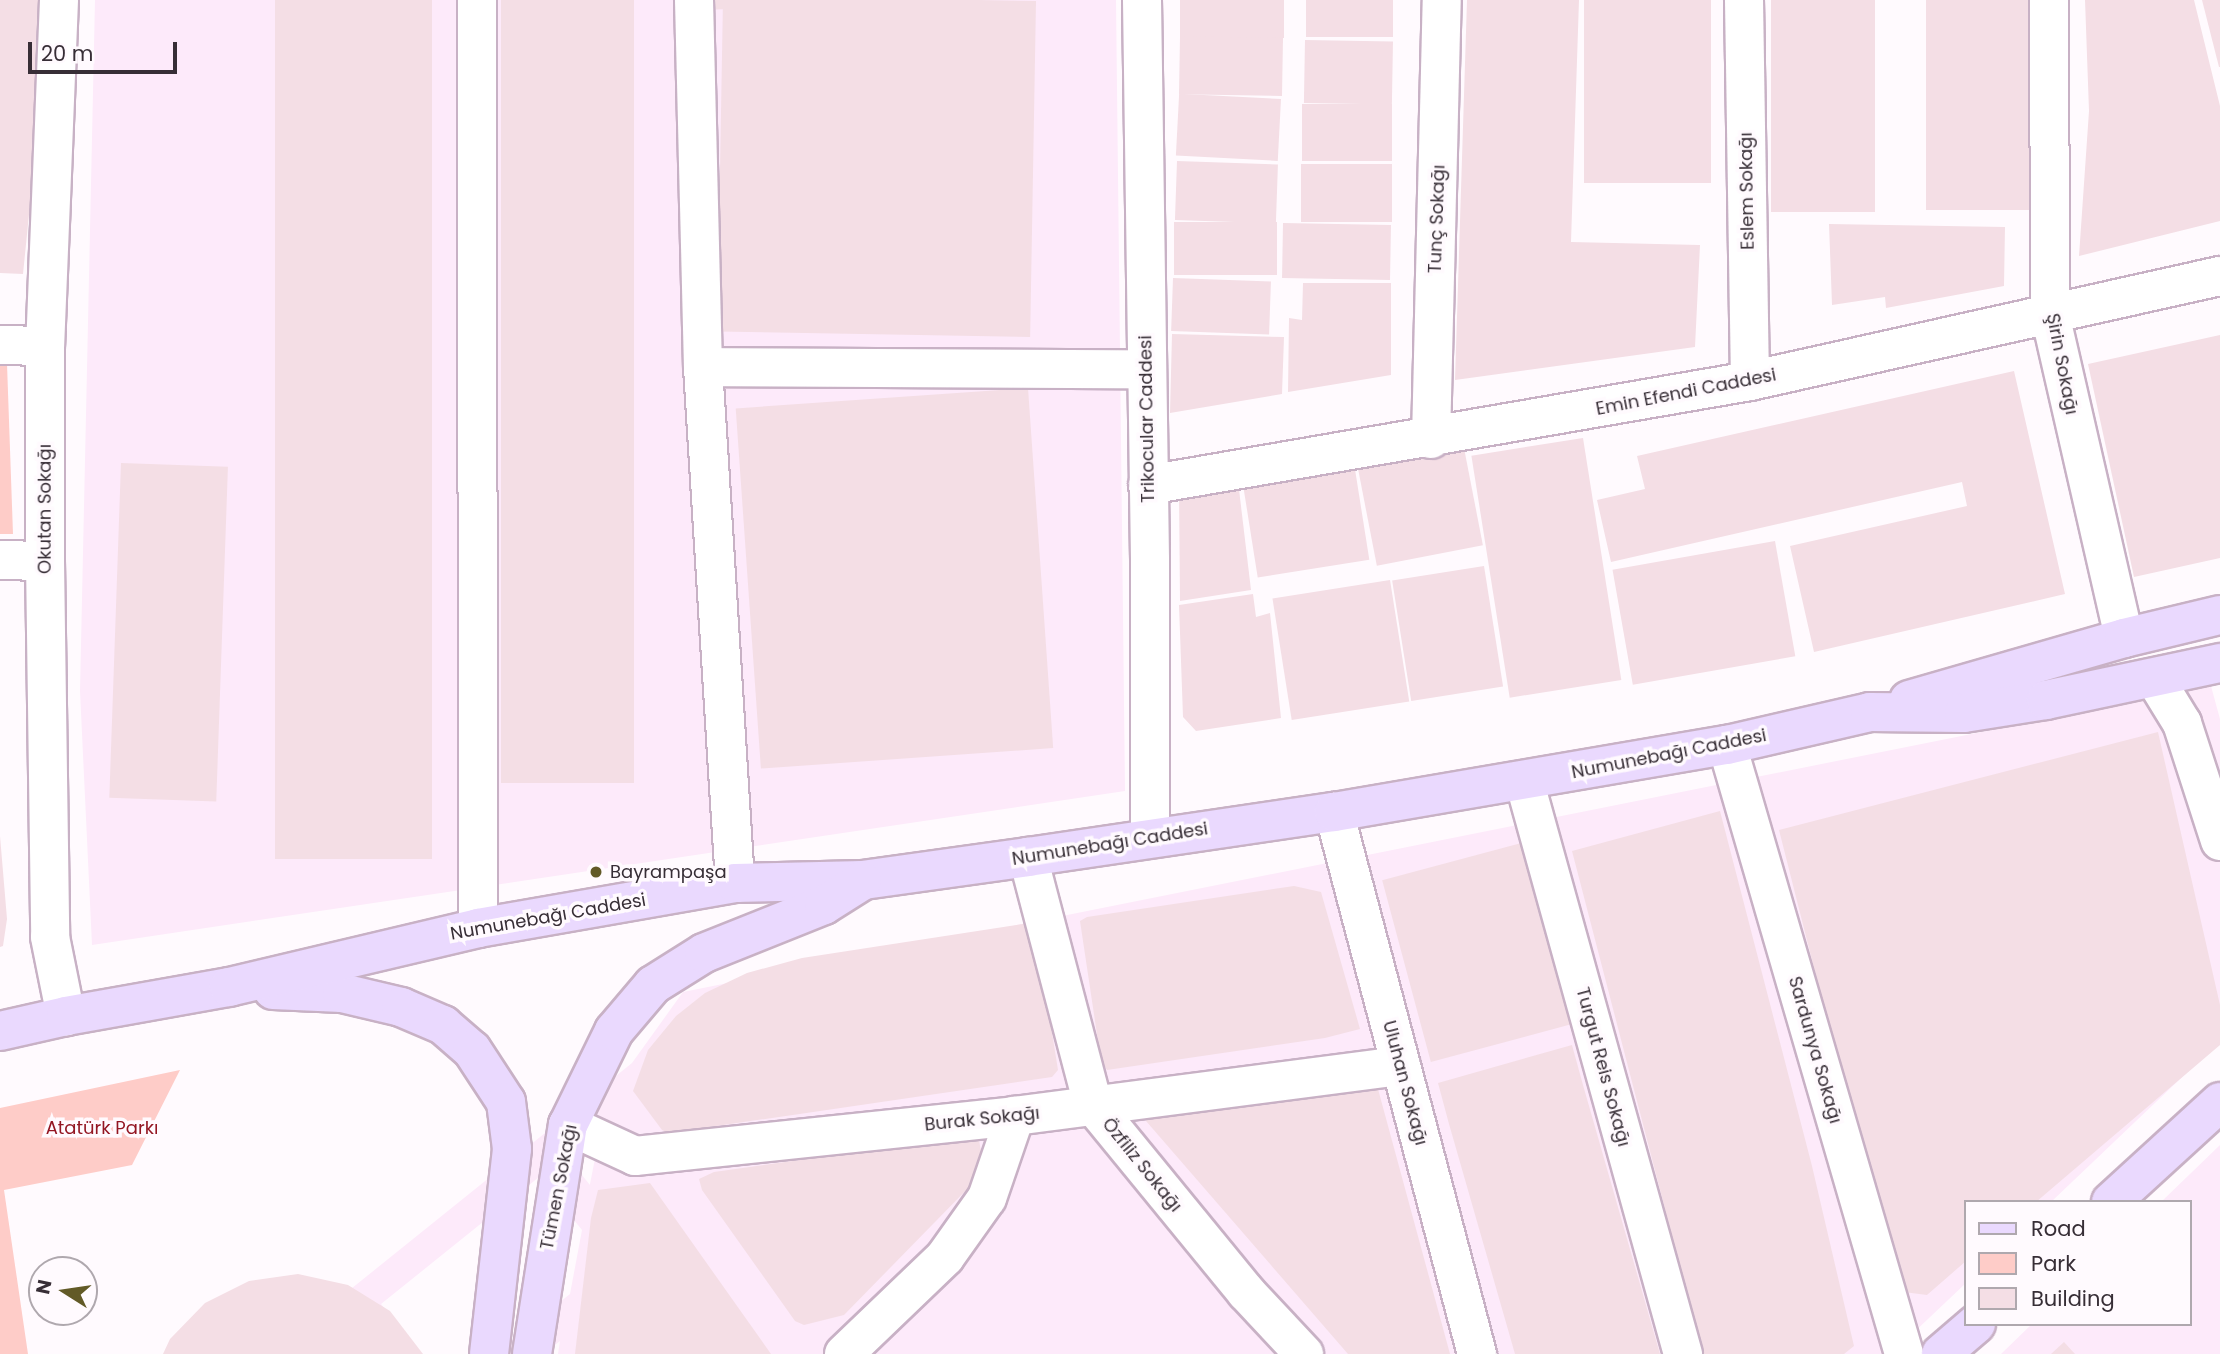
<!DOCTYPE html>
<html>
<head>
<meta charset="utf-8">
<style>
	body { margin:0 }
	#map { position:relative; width:2220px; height:1354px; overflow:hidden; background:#fffafe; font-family:Poppins,sans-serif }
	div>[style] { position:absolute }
	.built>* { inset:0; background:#fdeafa }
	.green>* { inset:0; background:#feccc8 }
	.building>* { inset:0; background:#f4dee5; transform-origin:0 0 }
	.roads { filter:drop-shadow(2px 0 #c8b1c5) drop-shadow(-2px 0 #c8b1c5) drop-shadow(0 2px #c8b1c5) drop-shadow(0 -2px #c8b1c5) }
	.street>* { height:38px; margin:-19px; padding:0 19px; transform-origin:19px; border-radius:19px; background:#fff }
	.secondary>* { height:38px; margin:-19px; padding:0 19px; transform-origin:19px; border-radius:19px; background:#fff }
	.primary>* { height:38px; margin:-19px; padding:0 19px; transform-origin:19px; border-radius:19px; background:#ead9fe }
	.dots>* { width:19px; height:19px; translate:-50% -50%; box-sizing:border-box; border:4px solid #fffafe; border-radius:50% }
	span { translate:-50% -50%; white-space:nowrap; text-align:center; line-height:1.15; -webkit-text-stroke:7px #fffafe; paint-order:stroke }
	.street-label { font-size:18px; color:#372e36 }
	.poi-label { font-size:18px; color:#372e36 }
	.left { translate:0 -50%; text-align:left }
	.park-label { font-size:18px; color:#931622 }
	.legend { position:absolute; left:1964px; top:1200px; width:228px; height:126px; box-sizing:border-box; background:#fffafe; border:2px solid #afa8ae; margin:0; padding:9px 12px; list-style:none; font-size:21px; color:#372e36 }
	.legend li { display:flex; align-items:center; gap:14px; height:35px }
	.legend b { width:35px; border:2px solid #afa8ae }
	.north { position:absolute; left:28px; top:1256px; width:70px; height:70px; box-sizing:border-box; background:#fffafe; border:2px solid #afa8ae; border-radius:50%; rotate:282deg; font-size:19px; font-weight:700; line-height:28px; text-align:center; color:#372e36 }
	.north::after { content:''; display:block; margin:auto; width:24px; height:32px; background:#625a27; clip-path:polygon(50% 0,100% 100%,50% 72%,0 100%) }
	.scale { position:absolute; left:28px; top:42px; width:149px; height:32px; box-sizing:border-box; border:4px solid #372e36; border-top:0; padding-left:9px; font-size:21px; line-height:24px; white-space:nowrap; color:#372e36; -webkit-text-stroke:5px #fffafe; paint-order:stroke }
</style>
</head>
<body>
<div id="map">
	<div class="built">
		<div style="clip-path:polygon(95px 0,1116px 0,1125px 791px,92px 945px,80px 691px)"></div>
		<div style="clip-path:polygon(evenodd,2211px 686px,2220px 719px,2220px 1041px,2051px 1202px,1966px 1202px,1966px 1283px,1891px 1354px,558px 1354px,560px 1341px,544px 1354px,494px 1354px,570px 1294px,582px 1230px,539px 1177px,381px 1304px,421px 1354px,270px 1354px,632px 1063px,683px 992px,2211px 686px,602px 1123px,590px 1184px,590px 1185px,564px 1153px,602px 1123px)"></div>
		<div style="clip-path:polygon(2220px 1145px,2220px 1354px,2001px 1354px,2032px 1324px,2190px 1324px,2190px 1202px,2161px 1202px)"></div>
	</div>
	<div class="green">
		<div style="clip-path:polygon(0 363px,7px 364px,13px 534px,0 534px)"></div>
		<div style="clip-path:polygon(180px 1070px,132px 1165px,4px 1190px,28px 1354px,0 1354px,0 1108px)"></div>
	</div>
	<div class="building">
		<div style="clip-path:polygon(0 0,38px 0,35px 155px,23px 274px,0 273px)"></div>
		<div style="left:275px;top:0;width:157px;height:859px"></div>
		<div style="left:501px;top:0;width:133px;height:783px"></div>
		<div style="clip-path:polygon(706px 0,870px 0,870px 2px,706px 10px)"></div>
		<div style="left:1180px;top:0;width:104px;height:38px"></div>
		<div style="left:1306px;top:0;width:87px;height:37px"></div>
		<div style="clip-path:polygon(1467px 0,1579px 0,1571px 242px,1700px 245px,1695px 347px,1455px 380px)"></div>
		<div style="left:1584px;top:0;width:127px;height:183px"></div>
		<div style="left:1771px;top:0;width:104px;height:212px"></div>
		<div style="left:1926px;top:0;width:103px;height:210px"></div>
		<div style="clip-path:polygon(2085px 0,2194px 0,2220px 106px,2220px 221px,2079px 256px,2089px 111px)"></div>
		<div style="clip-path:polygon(2202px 0,2220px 0,2220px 67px,2219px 67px)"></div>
		<div style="left:1036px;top:1px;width:336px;height:313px;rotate:91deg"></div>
		<div style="left:1283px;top:38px;width:58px;height:103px;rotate:91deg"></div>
		<div style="left:1305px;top:40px;width:88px;height:63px;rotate:1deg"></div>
		<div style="left:1281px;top:99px;width:62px;height:102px;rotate:93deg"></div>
		<div style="left:1392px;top:104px;width:57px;height:90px;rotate:90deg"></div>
		<div style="left:1177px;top:161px;width:101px;height:59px;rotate:2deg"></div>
		<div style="left:1392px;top:164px;width:58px;height:91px;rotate:90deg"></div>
		<div style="left:1174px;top:222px;width:103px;height:53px"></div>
		<div style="left:1283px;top:223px;width:108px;height:55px;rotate:1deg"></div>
		<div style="clip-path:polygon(1829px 224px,2005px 227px,2004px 286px,1886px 308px,1885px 297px,1832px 305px)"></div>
		<div style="left:1173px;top:278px;width:98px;height:53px;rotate:2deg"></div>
		<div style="clip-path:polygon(1303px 283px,1391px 283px,1391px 375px,1288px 392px,1289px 318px,1302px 320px)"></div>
		<div style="clip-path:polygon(1172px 334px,1284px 337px,1282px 394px,1170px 413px)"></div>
		<div style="clip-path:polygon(2220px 335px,2220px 558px,2134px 577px,2088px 364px)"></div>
		<div style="clip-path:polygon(2014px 371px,2065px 594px,1814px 652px,1790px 546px,1967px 506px,1962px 482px,1611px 562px,1597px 500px,1645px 489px,1637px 456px)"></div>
		<div style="left:1028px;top:388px;width:361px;height:293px;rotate:86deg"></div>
		<div style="left:1583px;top:438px;width:245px;height:113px;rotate:81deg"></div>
		<div style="left:1464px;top:448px;width:99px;height:108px;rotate:79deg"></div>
		<div style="left:121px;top:463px;width:107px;height:335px;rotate:2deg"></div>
		<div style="left:1354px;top:463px;width:98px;height:113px;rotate:81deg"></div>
		<div style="clip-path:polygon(1238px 481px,1251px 590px,1180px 601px,1179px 489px)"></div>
		<div style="left:1775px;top:541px;width:117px;height:165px;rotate:80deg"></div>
		<div style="left:1484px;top:566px;width:122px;height:93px;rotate:81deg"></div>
		<div style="left:1390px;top:580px;width:123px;height:119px;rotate:81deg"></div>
		<div style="clip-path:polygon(1253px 594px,1256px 617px,1270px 613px,1281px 718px,1196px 731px,1183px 717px,1179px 605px)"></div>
		<div style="clip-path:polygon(2158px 732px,2220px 1005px,2220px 1045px,2036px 1202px,1966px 1202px,1966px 1261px,1927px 1295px,1896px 1291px,1779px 830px)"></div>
		<div style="clip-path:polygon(1720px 811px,1812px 1166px,1854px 1346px,1844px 1354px,1698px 1354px,1664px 1205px,1572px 851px)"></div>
		<div style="clip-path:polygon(0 836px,7px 919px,3px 946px,0 947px)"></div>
		<div style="left:1529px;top:841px;width:188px;height:152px;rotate:75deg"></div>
		<div style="clip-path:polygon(1294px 886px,1321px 892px,1360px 1029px,1325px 1038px,1107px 1070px,1101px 1061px,1080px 921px,1087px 917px)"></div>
		<div style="clip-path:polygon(1029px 923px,1035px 927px,1058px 1070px,1052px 1077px,669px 1133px,662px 1130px,633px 1091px,648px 1050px,676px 1016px,705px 993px,747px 973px,802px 958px)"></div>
		<div style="clip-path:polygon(1572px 1045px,1583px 1085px,1660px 1354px,1515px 1354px,1449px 1124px,1438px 1083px)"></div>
		<div style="clip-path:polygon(1375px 1078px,1450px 1354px,1348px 1354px,1146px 1121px,1151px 1109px)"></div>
		<div style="clip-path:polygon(971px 1136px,979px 1140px,984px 1168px,979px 1177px,844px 1315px,804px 1325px,795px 1321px,702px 1190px,699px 1179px,714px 1172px)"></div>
		<div style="clip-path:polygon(650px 1183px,771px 1354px,575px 1354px,591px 1218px,598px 1190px)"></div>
		<div style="clip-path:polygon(298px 1274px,348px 1285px,390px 1311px,423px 1354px,163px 1354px,170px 1339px,205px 1303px,249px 1281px)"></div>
		<div style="clip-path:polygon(2064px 1342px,2075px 1354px,2051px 1354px)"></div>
	</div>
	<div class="roads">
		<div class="street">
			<div style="left:59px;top:0;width:346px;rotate:92.3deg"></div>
			<div style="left:45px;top:346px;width:215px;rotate:90deg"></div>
			<div style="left:45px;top:561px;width:376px;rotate:89.2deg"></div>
			<div style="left:50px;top:937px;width:81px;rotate:78.6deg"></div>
			<div style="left:477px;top:0;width:928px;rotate:89.94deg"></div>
			<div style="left:694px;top:0;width:367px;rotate:88.6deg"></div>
			<div style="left:703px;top:367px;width:517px;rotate:86.45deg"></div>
			<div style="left:1744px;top:0;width:381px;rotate:89.1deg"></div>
			<div style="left:2049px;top:0;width:314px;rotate:89.8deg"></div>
			<div style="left:2050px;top:314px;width:332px;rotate:77.1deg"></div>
			<div style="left:0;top:345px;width:45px;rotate:1.3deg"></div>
			<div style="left:703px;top:367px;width:443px;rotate:0.3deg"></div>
			<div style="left:1431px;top:439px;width:439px;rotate:-88.6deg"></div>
			<div style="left:1148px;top:485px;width:611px;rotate:-9.8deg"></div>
			<div style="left:1750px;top:381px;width:482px;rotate:-12.6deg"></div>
			<div style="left:0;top:560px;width:45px;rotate:1.3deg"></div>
			<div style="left:2155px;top:679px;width:52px;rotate:58.5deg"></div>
			<div style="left:2182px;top:723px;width:124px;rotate:72.1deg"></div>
			<div style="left:1727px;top:745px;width:634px;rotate:73.79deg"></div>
			<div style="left:1524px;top:780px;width:596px;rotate:74.52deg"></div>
			<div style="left:1334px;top:812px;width:561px;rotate:75.22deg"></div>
			<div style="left:1028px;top:857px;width:256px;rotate:75.3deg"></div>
			<div style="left:1093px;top:1105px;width:242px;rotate:50.7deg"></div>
			<div style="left:1246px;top:1292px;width:85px;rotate:46.9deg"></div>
			<div style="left:568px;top:1125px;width:74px;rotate:24.8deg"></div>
			<div style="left:635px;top:1156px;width:382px;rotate:-6deg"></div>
			<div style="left:1015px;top:1116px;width:389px;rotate:-7.4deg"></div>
			<div style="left:844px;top:1354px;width:140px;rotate:-43.8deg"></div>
			<div style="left:945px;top:1257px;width:72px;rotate:-54.6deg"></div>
			<div style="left:987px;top:1198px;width:87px;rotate:-71.1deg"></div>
		</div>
		<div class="secondary">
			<div style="left:1142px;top:0;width:560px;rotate:89.18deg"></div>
			<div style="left:1150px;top:560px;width:277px;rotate:90deg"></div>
		</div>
		<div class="primary">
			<div style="left:1909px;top:700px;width:224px;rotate:-16.1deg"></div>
			<div style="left:2124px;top:638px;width:99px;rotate:-13.5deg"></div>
			<div style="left:273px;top:990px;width:69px;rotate:2.5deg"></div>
			<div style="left:342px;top:993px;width:61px;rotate:13.3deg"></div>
			<div style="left:401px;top:1007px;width:46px;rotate:23.2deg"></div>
			<div style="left:443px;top:1025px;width:38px;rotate:41deg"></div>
			<div style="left:472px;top:1050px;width:62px;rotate:56.8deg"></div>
			<div style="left:506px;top:1102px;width:47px;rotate:82.7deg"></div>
			<div style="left:512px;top:1149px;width:206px;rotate:96.4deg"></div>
			<div style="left:0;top:1031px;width:68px;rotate:-12.8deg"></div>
			<div style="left:66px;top:1016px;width:166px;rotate:-10.1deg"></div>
			<div style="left:229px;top:987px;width:256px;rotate:-13.3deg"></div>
			<div style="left:478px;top:928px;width:261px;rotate:-9.9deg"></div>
			<div style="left:735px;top:883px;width:128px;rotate:-1.3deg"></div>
			<div style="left:863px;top:880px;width:167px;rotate:-7.9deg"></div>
			<div style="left:1028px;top:857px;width:309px;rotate:-8.4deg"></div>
			<div style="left:1334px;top:812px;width:399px;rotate:-9.7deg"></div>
			<div style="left:1727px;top:745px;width:147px;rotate:-13deg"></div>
			<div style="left:1870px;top:712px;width:94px;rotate:0.6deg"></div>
			<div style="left:1964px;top:713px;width:83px;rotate:-9deg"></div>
			<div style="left:2046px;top:700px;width:178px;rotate:-12deg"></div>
			<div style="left:2111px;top:1202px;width:148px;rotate:-42.5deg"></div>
			<div style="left:532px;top:1354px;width:232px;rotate:-81.1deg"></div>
			<div style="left:568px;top:1125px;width:105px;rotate:-63.9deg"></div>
			<div style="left:614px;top:1031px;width:60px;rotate:-49.7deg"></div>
			<div style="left:653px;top:985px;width:60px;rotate:-32.1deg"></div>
			<div style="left:704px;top:953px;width:129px;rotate:-21.8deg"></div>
			<div style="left:824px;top:905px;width:45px;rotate:-32.3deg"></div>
			<div style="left:1941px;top:1354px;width:46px;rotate:-40.6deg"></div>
		</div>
	</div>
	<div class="dots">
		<div style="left:596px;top:872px;background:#625a27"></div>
	</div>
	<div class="street-label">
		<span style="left:1747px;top:191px;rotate:-91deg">Eslem Sokağı</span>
		<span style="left:1437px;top:219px;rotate:-88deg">Tunç Sokağı</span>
		<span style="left:2062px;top:364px;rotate:79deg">Şirin Sokağı</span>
		<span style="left:1686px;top:392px;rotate:-11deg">Emin Efendi Caddesi</span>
		<span style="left:1147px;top:419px;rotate:-91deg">Trikocular Caddesi</span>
		<span style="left:45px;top:509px;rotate:-90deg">Okutan Sokağı</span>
		<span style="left:1669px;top:754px;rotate:-11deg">Numunebağı Caddesi</span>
		<span style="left:1110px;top:844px;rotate:-9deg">Numunebağı Caddesi</span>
		<span style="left:548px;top:917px;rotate:-10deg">Numunebağı Caddesi</span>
		<span style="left:1815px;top:1050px;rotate:74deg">Sardunya Sokağı</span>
		<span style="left:1603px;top:1067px;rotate:75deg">Turgut Reis Sokağı</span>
		<span style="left:1405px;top:1083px;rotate:75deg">Uluhan Sokağı</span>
		<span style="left:982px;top:1119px;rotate:-6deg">Burak Sokağı</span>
		<span style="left:1142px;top:1165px;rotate:51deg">Özfiliz Sokağı</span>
		<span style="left:559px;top:1187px;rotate:-79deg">Tümen Sokağı</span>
	</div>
	<div class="poi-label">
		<span class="left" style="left:610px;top:872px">Bayrampaşa</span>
	</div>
	<div class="park-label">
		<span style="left:102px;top:1128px">Atatürk Parkı</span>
	</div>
	<ul class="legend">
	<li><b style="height:9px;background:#ead9fe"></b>Road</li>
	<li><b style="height:19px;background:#feccc8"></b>Park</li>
	<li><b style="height:19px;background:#f4dee5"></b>Building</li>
	</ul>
	<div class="north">N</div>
	<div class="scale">20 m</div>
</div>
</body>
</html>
